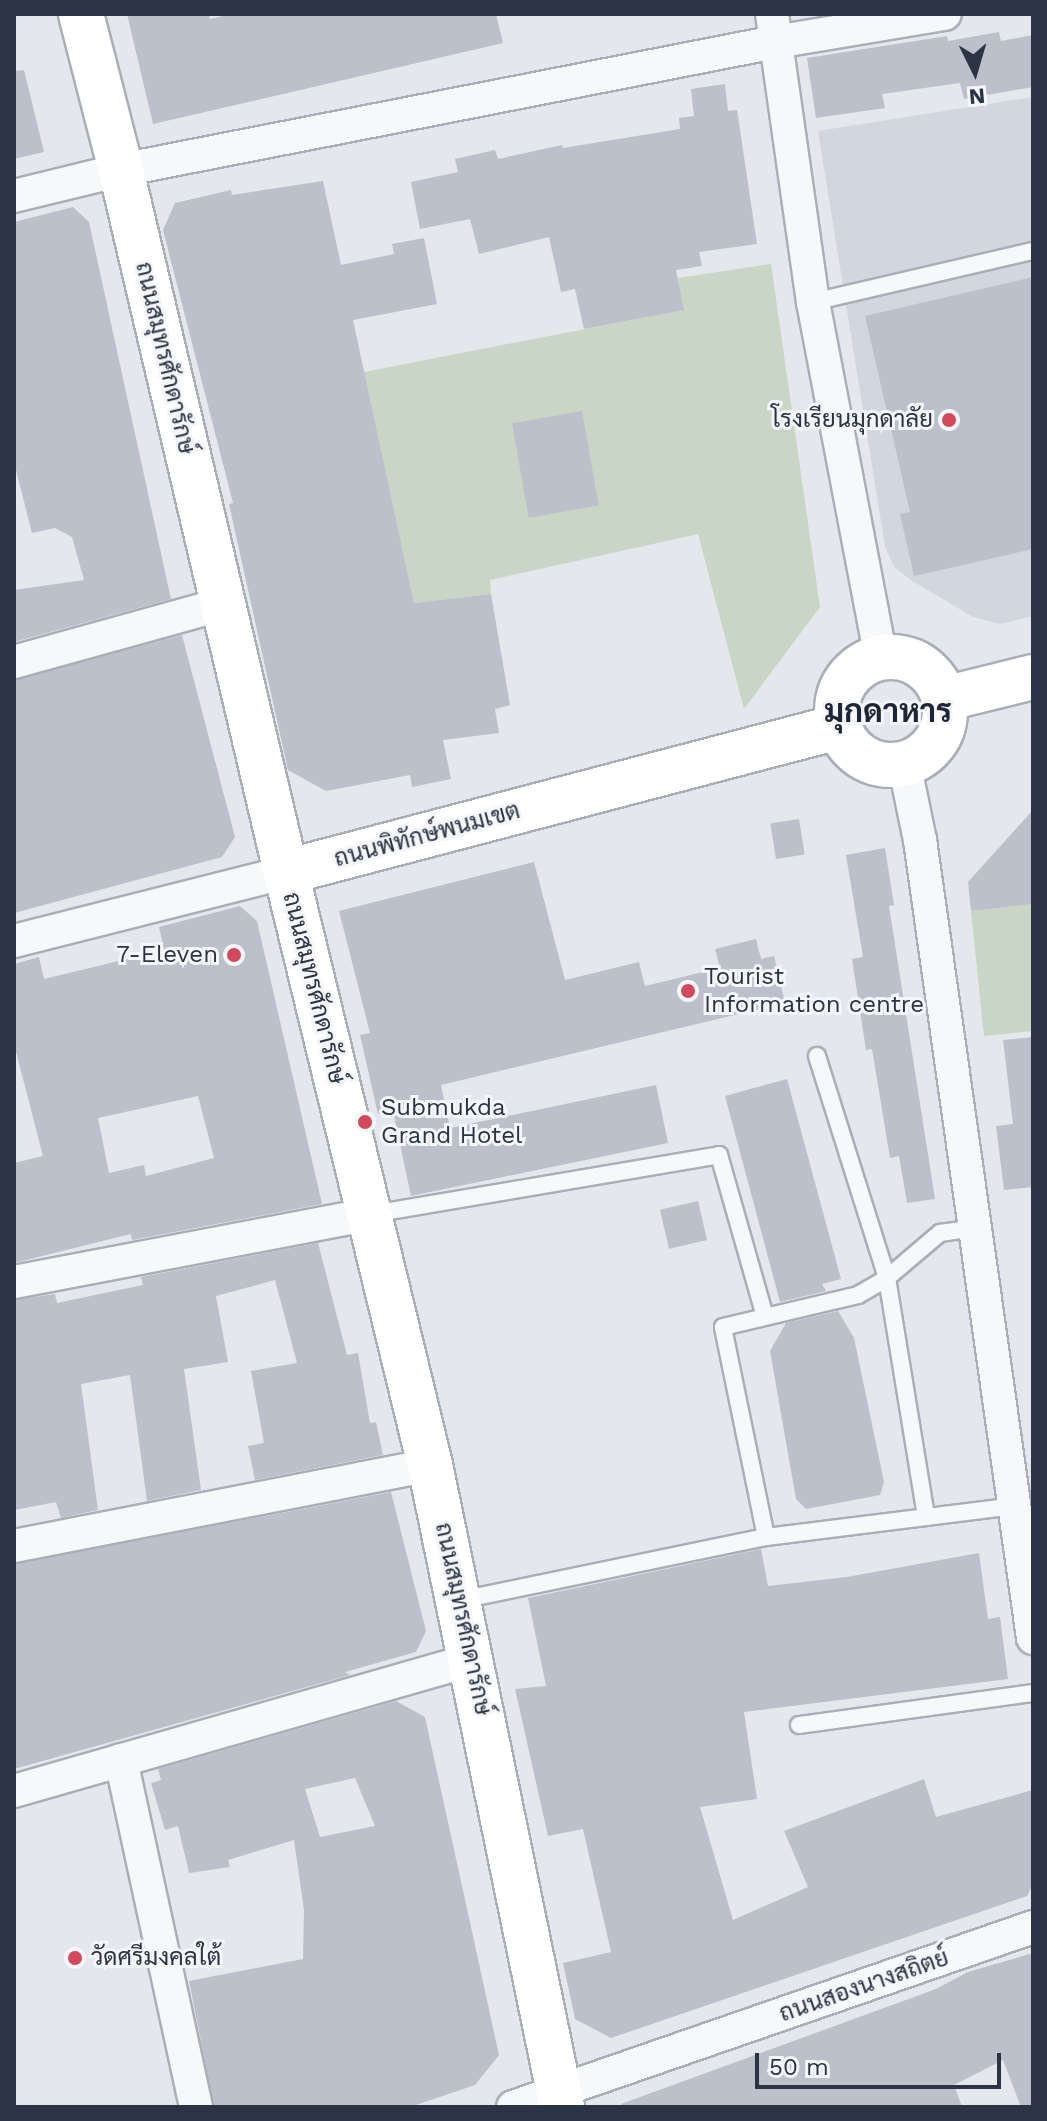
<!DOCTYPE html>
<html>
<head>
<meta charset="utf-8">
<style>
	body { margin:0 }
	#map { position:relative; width:1047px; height:2121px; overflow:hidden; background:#e4e7ec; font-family:"Work Sans",Sarabun,sans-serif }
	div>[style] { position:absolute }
	.built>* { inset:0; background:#d2d6de }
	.green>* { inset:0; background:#c9d6c5 }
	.building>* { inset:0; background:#bbc0ca; transform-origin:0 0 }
	.roads { filter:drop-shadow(2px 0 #a9aeb7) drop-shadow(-2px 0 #a9aeb7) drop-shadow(0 2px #a9aeb7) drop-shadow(0 -2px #a9aeb7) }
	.lane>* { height:16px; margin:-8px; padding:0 8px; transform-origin:8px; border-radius:8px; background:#f7f8fa }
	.street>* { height:32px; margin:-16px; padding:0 16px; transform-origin:16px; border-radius:16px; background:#f7f8fa }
	.secondary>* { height:44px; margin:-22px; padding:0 22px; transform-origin:22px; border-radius:22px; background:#fff }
	.primary>* { height:44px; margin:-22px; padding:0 22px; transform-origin:22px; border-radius:22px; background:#fff }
	.primary>.ring { margin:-22px; padding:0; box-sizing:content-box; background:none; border:44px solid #fff; border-radius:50% }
	.dots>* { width:22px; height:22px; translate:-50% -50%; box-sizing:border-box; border:4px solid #f4f6f9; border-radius:50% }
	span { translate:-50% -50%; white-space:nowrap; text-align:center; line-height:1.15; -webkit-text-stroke:6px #f4f6f9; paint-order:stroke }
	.street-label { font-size:24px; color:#2b3445 }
	.poi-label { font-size:24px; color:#2b3445 }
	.right { translate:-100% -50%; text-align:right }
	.left { translate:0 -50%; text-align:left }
	.district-label { font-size:32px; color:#1d2536; font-weight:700 }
	.frame { position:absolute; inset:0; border:16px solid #2b3445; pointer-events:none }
	.north { position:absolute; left:935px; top:32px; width:80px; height:80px; -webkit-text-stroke:6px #f4f6f9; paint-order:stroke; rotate:175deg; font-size:22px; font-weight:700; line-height:32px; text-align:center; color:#2b3445 }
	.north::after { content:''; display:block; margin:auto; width:28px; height:36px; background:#2b3445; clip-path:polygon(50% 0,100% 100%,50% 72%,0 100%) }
	.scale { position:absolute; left:755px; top:2053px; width:246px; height:36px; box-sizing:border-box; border:4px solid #2b3445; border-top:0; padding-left:10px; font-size:24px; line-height:28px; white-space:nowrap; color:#2b3445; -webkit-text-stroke:6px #f4f6f9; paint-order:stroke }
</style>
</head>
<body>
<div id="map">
	<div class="built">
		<div style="clip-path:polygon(1033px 97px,1033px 616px,1000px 624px,973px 617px,911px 580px,894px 567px,885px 546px,818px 131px)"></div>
	</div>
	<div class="green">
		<div style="clip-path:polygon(771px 264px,820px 607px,744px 709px,698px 534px,490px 580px,491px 594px,414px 603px,364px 372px,683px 310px,678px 278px)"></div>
		<div style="clip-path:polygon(1033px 904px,1033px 1031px,984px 1036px,971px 911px)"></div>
	</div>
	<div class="building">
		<div style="clip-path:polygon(127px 14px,209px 14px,210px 19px,232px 14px,496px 14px,503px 43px,153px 124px)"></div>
		<div style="clip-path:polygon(999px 32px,1001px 41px,1033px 35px,1033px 87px,964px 99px,960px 83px,882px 94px,885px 108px,816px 118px,807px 58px,947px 36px,948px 41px)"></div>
		<div style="clip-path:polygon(24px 70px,44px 152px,14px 159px,14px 71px)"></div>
		<div style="clip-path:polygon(725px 84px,728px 111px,737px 110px,757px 244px,699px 252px,702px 266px,676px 270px,684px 310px,584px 329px,575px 289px,561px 292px,549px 237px,479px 254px,470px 219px,420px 229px,411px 182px,458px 172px,455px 159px,495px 150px,498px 159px,562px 145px,563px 148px,680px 129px,679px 118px,694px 116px,691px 89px)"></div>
		<div style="clip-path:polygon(323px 181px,341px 265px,394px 254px,392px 244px,424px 238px,437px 304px,353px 320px,414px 603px,491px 594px,510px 705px,495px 709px,499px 733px,443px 740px,451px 779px,412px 787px,410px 775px,326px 791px,288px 770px,229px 504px,233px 503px,163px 230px,175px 203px,231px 190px,232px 195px)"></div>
		<div style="clip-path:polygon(73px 207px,89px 222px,171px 599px,14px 642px,14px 590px,84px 580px,72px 537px,55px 528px,32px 533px,14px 462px,14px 222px)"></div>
		<div style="clip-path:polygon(1033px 277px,1033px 549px,914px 576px,900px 514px,910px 512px,865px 316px)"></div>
		<div style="left:582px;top:411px;width:96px;height:71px;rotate:80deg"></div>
		<div style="clip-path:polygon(182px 635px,235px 837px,222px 857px,14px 913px,14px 680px)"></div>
		<div style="clip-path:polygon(1033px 810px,1033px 904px,971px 911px,968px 882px)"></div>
		<div style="left:799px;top:819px;width:36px;height:29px;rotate:81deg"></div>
		<div style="clip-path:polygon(885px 848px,894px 905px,889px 906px,935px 1199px,907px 1203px,899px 1156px,890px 1158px,872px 1049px,866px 1050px,852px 959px,863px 957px,846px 855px)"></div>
		<div style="clip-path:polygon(534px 862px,565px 980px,639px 962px,645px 986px,720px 968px,715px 949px,756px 939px,761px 959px,774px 956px,785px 1003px,441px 1085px,450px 1128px,656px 1085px,668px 1143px,411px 1196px,393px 1111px,378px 1114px,360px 1035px,370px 1033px,339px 911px)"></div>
		<div style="clip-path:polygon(evenodd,240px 906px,257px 921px,322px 1204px,132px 1240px,131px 1234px,14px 1263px,14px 1163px,43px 1156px,14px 1044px,14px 964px,39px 957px,44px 979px,164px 950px,159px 927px,240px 906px,198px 1096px,214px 1158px,146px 1176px,144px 1165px,109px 1173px,98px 1118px,198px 1096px)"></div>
		<div style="clip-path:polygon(1033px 1037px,1033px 1187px,1004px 1190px,996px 1126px,1013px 1124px,1003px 1040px)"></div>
		<div style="clip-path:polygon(787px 1079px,841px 1279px,822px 1284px,826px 1291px,780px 1302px,725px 1096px)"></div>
		<div style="left:698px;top:1201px;width:40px;height:39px;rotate:77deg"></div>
		<div style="clip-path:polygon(318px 1243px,347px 1355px,358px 1353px,370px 1423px,376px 1422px,383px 1455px,255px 1480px,248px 1446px,264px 1443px,251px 1371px,297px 1363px,275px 1280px,216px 1296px,228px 1362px,184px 1369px,201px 1490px,147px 1501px,130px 1375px,81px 1384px,98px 1510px,61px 1518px,56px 1502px,14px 1510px,14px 1300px,55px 1294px,57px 1303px,143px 1285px,141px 1277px)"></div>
		<div style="clip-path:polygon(838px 1311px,854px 1338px,884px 1482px,880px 1495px,806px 1509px,796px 1499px,770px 1351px,786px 1323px)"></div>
		<div style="clip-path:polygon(391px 1492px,426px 1631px,416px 1652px,345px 1672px,350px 1675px,14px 1769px,14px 1564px)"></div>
		<div style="clip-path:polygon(761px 1549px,768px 1586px,847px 1577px,979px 1553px,988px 1619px,1000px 1617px,1008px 1679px,744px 1712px,757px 1799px,700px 1807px,733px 1920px,808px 1887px,784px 1831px,924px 1779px,936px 1817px,1033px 1790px,1033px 1884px,1027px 1896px,611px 2038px,575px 2019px,563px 1963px,611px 1952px,583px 1829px,548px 1836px,515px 1689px,546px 1686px,528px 1598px)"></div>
		<div style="clip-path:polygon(evenodd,396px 1701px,425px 1717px,499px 2055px,475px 2085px,410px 2107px,214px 2107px,189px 1981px,303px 1959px,304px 1910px,294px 1840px,228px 1860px,230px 1867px,189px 1873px,178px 1826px,165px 1830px,151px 1783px,161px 1780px,158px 1769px,396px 1701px,355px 1778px,375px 1826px,320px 1837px,305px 1789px,355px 1778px)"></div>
		<div style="clip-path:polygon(1033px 1953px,1033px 2107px,1021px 2107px,1003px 2060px,954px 2085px,962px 2107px,621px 2107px,621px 2104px,936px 1989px,968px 1972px)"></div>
	</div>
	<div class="roads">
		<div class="lane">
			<div style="left:813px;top:302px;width:226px;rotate:-13.1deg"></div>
			<div style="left:817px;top:1056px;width:233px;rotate:72.5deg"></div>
			<div style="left:887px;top:1278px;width:242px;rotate:80.7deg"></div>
			<div style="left:372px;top:1214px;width:352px;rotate:-9.6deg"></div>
			<div style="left:719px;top:1155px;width:168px;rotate:74.1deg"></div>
			<div style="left:766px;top:1537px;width:214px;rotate:-101.6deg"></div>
			<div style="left:723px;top:1327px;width:139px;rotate:-13.3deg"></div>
			<div style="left:858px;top:1295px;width:34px;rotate:-30deg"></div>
			<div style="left:887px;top:1278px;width:70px;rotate:-40.3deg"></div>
			<div style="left:940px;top:1233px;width:35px;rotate:-8deg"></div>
			<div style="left:461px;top:1600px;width:311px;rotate:-11.7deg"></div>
			<div style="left:766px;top:1537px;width:250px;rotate:-7.1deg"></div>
			<div style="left:799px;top:1725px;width:236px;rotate:-7.8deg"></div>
		</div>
		<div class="street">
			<div style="left:772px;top:14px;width:291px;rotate:81.9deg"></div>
			<div style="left:813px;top:302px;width:361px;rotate:79.2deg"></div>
			<div style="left:14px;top:196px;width:110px;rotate:-13.7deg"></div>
			<div style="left:121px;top:170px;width:666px;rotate:-11.07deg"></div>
			<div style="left:775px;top:42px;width:172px;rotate:-9.4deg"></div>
			<div style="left:14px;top:662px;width:217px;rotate:-15.5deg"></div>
			<div style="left:904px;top:763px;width:79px;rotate:78.3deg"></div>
			<div style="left:920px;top:840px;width:806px;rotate:81.94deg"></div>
			<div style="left:14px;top:941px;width:281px;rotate:-14.2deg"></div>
			<div style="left:14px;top:1282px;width:362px;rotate:-10.8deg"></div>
			<div style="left:14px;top:1546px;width:424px;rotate:-11deg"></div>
			<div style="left:121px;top:1760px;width:355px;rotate:77.8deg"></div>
			<div style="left:14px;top:1791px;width:478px;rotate:-16deg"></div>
			<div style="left:513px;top:2107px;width:550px;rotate:-19.09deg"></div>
		</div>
		<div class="secondary">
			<div style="left:286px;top:872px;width:610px;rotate:76.35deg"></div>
			<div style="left:430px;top:1465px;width:655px;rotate:78.38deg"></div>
		</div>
		<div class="primary">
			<div style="left:81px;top:14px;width:161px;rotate:75.6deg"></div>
			<div style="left:121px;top:170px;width:721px;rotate:76.77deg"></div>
			<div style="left:286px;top:872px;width:571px;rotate:-14.72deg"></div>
			<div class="ring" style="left:837px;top:657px;width:64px;height:64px"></div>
			<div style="left:944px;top:699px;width:92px;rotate:-13.9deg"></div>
		</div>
	</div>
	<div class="dots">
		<div style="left:949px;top:420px;background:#d1495b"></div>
		<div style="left:234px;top:955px;background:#d1495b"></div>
		<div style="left:688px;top:991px;background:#d1495b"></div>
		<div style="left:365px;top:1122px;background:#d1495b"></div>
		<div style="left:75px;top:1958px;background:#d1495b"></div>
	</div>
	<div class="street-label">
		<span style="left:165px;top:358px;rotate:77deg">ถนนสมุทรศักดารักษ์</span>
		<span style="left:427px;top:835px;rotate:-15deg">ถนนพิทักษ์พนมเขต</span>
		<span style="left:314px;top:988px;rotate:76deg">ถนนสมุทรศักดารักษ์</span>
		<span style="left:463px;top:1619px;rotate:78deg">ถนนสมุทรศักดารักษ์</span>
		<span style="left:864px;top:1986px;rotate:-19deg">ถนนสองนางสถิตย์</span>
	</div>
	<div class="poi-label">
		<span class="right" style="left:933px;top:420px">โรงเรียนมุกดาลัย</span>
		<span class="right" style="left:218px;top:955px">7-Eleven</span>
		<span class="left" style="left:704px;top:991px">Tourist<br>Information centre</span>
		<span class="left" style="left:381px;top:1122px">Submukda<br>Grand Hotel</span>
		<span class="left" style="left:91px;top:1958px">วัดศรีมงคลใต้</span>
	</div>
	<div class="district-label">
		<span style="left:888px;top:711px">มุกดาหาร</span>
	</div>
	<div class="frame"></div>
	<div class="north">N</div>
	<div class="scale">50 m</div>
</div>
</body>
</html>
